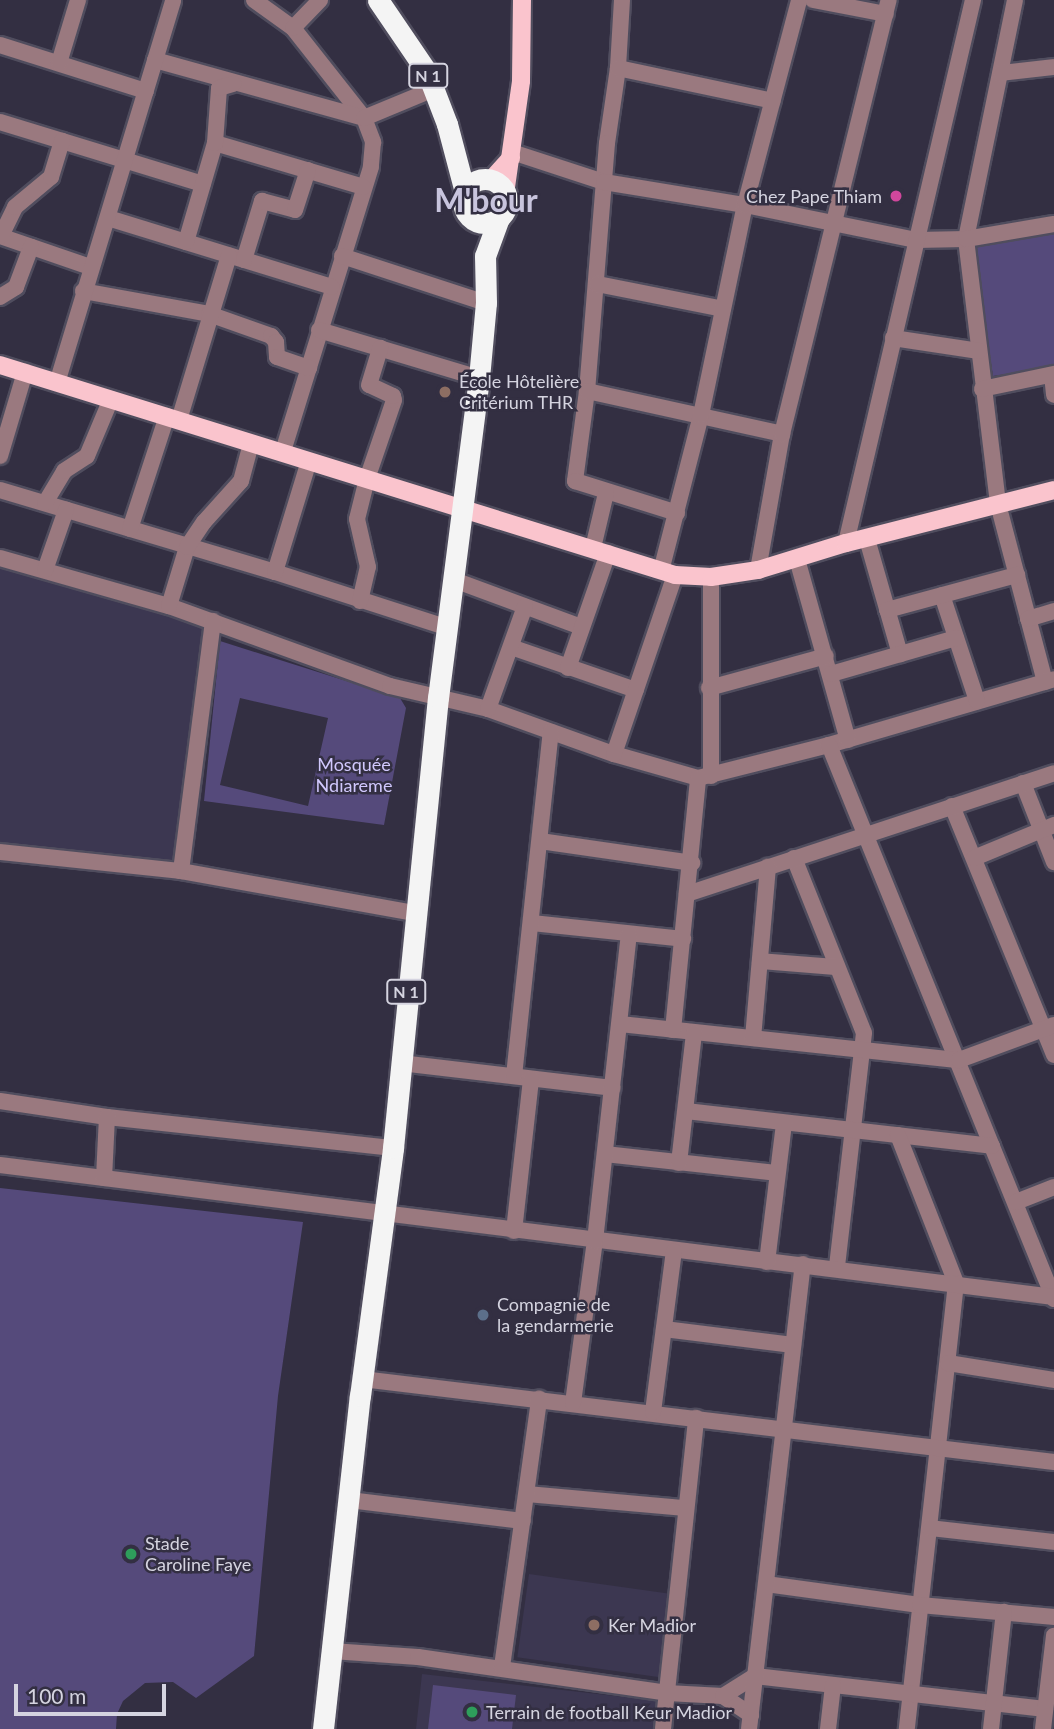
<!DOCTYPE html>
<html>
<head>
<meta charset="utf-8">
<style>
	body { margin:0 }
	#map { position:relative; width:1054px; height:1729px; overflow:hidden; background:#332f42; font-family:Lato,sans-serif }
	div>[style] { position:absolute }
	.built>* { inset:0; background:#3c3751; transform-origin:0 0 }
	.green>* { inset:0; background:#554a7b }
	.roads { filter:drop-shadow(2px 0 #504d5e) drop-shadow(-2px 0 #504d5e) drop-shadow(0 2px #504d5e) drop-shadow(0 -2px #504d5e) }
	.minor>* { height:16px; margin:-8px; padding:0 8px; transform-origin:8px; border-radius:8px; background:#9a797f }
	.major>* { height:18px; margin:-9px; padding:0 9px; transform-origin:9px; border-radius:9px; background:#fac4cd }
	.highway>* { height:21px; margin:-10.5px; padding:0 10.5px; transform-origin:10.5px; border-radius:10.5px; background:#f4f4f4 }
	.highway>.ring { margin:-10.5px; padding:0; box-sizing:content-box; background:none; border:21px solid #f4f4f4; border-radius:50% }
	.dots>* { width:19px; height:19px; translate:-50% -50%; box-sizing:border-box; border:4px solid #332f42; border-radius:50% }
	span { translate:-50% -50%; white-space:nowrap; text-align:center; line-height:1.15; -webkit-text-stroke:5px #332f42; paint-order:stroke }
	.shield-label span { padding:2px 5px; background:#332f42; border:2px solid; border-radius:5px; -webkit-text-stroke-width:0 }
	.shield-label { font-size:16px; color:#d5d4e0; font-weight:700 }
	.poi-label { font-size:18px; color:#d5d4e0 }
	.right { translate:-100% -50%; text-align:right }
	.left { translate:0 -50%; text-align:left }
	.park-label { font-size:18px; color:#d1c8fd }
	.town-label { font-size:32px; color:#c8c4dd; font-weight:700 }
	.scale { position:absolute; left:14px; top:1684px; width:152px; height:32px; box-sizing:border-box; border:4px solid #d5d4e0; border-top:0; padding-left:9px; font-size:21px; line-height:24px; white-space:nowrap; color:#d5d4e0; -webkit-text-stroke:5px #332f42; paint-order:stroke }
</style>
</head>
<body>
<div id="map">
	<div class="built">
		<div style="clip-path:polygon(0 567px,205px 626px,176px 863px,0 843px)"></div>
		<div style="left:529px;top:1574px;width:144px;height:84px;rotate:8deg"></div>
		<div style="clip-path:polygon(422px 1674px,659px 1701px,656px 1729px,416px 1729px)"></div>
	</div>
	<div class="green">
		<div style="clip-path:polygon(1054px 232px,1054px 367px,993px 376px,972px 245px)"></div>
		<div style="clip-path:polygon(evenodd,220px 641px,400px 698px,406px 708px,384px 825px,204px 801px,220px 641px,240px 698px,328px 718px,308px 806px,220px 785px,240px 698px)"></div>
		<div style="clip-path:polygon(0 1188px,303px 1222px,278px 1396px,254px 1656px,196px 1698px,173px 1682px,145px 1683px,123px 1701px,117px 1714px,116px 1729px,0 1729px)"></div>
		<div style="clip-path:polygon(433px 1685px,516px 1695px,512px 1729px,428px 1729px)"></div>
	</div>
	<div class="roads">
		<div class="minor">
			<div style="left:254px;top:0;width:48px;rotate:35.7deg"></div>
			<div style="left:293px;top:28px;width:115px;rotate:51.7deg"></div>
			<div style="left:364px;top:118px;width:26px;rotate:69deg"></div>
			<div style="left:373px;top:142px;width:25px;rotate:95deg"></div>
			<div style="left:371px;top:167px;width:298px;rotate:107.2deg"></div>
			<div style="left:622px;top:0;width:68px;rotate:93.4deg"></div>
			<div style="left:618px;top:68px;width:76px;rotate:98.3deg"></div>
			<div style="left:607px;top:143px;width:249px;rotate:94.6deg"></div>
			<div style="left:587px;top:391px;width:91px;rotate:97.6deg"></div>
			<div style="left:575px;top:481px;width:107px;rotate:17.4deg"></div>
			<div style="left:813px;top:0;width:74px;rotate:10.9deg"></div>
			<div style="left:1015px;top:0;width:244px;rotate:101.6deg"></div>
			<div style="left:966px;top:239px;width:267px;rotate:83.1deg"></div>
			<div style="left:998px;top:504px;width:184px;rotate:75.2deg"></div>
			<div style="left:293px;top:28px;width:39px;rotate:-46deg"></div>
			<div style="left:0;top:45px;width:153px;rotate:17.5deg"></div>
			<div style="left:155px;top:60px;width:217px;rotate:15.5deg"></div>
			<div style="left:364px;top:118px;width:76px;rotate:-22.5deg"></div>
			<div style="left:59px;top:63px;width:66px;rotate:-73.2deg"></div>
			<div style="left:618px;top:68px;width:158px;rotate:12deg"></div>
			<div style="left:1001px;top:73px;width:53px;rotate:-6.5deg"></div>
			<div style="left:0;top:122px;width:212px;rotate:17deg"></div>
			<div style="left:215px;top:143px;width:155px;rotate:16.5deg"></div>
			<div style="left:512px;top:152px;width:97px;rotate:18.1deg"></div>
			<div style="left:604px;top:182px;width:143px;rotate:9.3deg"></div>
			<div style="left:745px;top:205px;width:175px;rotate:11.6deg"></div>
			<div style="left:916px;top:240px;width:50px;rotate:-1.1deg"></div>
			<div style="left:966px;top:239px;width:89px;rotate:-9.7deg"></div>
			<div style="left:108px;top:218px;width:234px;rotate:17.1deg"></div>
			<div style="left:0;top:236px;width:95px;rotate:19deg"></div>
			<div style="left:1px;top:236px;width:32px;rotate:-64deg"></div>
			<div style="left:15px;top:207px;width:47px;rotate:-39.8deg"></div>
			<div style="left:51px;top:177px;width:38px;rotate:-73deg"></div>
			<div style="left:186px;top:242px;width:103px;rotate:-73.7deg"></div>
			<div style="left:215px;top:143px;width:55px;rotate:-85.8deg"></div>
			<div style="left:219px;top:88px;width:15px;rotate:-16deg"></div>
			<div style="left:342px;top:256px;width:151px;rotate:18.1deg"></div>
			<div style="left:244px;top:260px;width:62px;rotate:-73deg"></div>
			<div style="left:262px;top:201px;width:34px;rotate:15deg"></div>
			<div style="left:295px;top:210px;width:42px;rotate:-72deg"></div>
			<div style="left:597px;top:284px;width:128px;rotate:11.2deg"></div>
			<div style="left:83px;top:291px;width:128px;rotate:10.3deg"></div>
			<div style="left:209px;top:314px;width:66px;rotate:19.5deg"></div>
			<div style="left:271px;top:336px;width:8px;rotate:50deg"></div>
			<div style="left:276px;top:342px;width:15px;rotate:86deg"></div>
			<div style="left:277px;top:357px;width:34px;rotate:19deg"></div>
			<div style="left:0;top:297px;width:19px;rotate:-32deg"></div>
			<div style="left:16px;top:287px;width:43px;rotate:-69.4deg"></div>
			<div style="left:319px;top:330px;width:167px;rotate:16.7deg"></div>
			<div style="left:893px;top:338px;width:87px;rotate:8.6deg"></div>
			<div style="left:1052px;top:375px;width:20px;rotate:84deg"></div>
			<div style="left:57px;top:383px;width:400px;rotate:-73.1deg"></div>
			<div style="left:982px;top:389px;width:74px;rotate:-11.8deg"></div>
			<div style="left:587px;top:391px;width:200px;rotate:12.4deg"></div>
			<div style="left:179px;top:420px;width:172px;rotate:-73.1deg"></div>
			<div style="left:0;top:456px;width:88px;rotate:-73.4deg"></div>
			<div style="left:0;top:490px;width:287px;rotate:16.6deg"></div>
			<div style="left:275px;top:572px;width:182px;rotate:17.9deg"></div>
			<div style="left:45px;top:503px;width:37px;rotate:-59deg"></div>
			<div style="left:64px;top:471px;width:27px;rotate:-33deg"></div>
			<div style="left:87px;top:456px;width:62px;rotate:-67.2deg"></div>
			<div style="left:130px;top:529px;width:119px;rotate:-71.9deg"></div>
			<div style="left:867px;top:539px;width:120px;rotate:74deg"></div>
			<div style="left:846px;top:543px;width:558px;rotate:-76.84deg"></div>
			<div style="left:593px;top:548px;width:57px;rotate:-76.7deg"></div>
			<div style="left:0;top:558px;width:176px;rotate:15.9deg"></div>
			<div style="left:169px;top:606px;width:235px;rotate:19.9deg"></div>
			<div style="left:390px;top:686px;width:101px;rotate:13.2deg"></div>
			<div style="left:488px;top:709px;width:134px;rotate:19.7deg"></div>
			<div style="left:614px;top:754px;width:87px;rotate:15.9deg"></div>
			<div style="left:698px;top:778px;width:135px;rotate:-14.1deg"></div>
			<div style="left:829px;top:745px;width:234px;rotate:-16.3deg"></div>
			<div style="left:797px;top:559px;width:188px;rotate:74.3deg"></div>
			<div style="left:45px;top:570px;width:64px;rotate:-70.7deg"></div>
			<div style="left:758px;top:570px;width:138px;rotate:-80deg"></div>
			<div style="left:782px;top:434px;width:447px;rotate:-76.2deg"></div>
			<div style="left:661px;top:571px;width:161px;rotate:-75.6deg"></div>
			<div style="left:701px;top:415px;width:215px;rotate:-78.2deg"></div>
			<div style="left:745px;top:205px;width:212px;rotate:-75.2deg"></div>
			<div style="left:275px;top:572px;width:116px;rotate:-73deg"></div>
			<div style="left:711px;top:577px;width:199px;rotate:90deg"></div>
			<div style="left:454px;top:580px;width:135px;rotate:20.3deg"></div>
			<div style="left:942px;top:595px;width:112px;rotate:71.7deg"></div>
			<div style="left:360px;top:601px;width:35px;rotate:-77deg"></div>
			<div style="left:368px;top:567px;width:49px;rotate:-102.9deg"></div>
			<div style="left:357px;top:519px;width:41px;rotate:-76deg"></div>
			<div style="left:367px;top:479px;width:83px;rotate:-71.1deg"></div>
			<div style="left:394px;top:400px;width:4px;rotate:-104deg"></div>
			<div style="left:393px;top:396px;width:26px;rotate:-155deg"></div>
			<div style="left:369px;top:385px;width:39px;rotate:-73deg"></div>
			<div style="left:169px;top:606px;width:62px;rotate:-73deg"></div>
			<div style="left:187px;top:547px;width:30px;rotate:-56deg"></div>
			<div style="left:204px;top:522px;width:55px;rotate:-47.9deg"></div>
			<div style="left:241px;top:481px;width:39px;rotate:-75deg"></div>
			<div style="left:887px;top:610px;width:135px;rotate:-15.1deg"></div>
			<div style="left:1028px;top:619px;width:27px;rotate:-17deg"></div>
			<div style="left:511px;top:647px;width:132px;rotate:19deg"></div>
			<div style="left:568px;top:668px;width:122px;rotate:-70.8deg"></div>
			<div style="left:831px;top:674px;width:130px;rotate:-16.1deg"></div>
			<div style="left:709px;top:688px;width:121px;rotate:-15.3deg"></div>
			<div style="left:488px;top:709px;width:109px;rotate:-70.2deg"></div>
			<div style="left:829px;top:745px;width:598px;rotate:67.9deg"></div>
			<div style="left:614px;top:754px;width:189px;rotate:-71.2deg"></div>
			<div style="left:1023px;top:783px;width:85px;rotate:68.6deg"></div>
			<div style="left:952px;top:806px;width:269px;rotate:67.7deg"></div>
			<div style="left:540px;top:841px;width:154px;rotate:8.2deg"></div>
			<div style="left:0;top:852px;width:182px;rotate:6deg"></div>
			<div style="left:181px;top:871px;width:238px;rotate:10.2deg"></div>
			<div style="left:794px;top:858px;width:188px;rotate:68.2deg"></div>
			<div style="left:864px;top:1033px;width:237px;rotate:96.6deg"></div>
			<div style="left:974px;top:858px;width:87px;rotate:-22.4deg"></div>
			<div style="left:181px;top:871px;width:252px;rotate:-82.7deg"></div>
			<div style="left:687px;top:894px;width:386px;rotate:-18.2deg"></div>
			<div style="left:532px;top:923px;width:152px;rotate:6deg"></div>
			<div style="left:760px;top:961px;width:77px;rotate:4.5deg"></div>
			<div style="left:620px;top:1024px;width:341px;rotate:6.1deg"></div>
			<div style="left:959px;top:1060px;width:101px;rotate:-20.2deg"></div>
			<div style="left:673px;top:1030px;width:253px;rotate:-84.3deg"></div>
			<div style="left:753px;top:1038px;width:172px;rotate:-85deg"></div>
			<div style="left:400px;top:1063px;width:214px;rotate:6.7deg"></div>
			<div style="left:514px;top:1076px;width:346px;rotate:-83.9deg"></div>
			<div style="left:0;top:1101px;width:108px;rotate:8.5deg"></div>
			<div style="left:107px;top:1117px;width:288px;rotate:6.2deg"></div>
			<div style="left:686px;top:1111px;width:308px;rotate:6.5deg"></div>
			<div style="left:898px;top:1135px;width:159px;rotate:68.6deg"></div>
			<div style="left:956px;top:1283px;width:449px;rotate:96.3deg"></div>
			<div style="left:605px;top:1154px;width:172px;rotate:6.3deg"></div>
			<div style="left:679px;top:1163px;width:131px;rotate:-83.4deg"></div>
			<div style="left:0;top:1165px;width:1062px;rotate:7.14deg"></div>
			<div style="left:104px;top:1178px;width:61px;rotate:-87.2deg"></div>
			<div style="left:1016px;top:1202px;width:41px;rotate:-21.5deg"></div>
			<div style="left:514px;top:1231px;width:153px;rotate:-83.6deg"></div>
			<div style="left:767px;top:1262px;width:140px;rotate:-83deg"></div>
			<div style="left:664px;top:1329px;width:130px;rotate:7.1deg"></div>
			<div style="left:948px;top:1363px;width:107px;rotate:9.1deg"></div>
			<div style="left:362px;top:1379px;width:697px;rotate:6.84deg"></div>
			<div style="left:573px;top:1403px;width:163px;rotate:-82.3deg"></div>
			<div style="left:595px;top:1241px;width:309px;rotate:-83.7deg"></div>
			<div style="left:653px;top:1412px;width:162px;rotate:-82.6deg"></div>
			<div style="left:527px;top:1494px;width:159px;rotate:5.1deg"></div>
			<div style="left:349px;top:1500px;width:175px;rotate:6.9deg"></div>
			<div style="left:930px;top:1528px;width:125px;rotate:6.4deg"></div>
			<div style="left:766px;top:1584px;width:155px;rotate:7.8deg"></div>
			<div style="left:920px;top:1605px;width:135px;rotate:5.1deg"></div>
			<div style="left:332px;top:1651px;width:86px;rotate:4deg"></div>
			<div style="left:418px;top:1657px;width:252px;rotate:8.2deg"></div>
			<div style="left:667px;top:1693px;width:56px;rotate:3.1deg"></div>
			<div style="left:723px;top:1696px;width:34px;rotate:34deg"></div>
			<div style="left:502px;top:1667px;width:271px;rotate:-82.1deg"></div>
			<div style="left:723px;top:1696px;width:38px;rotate:-32deg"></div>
			<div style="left:755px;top:1676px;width:292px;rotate:6.5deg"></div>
			<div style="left:663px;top:1729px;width:313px;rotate:-83.9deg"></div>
			<div style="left:749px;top:1729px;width:468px;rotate:-83.4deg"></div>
			<div style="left:828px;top:1729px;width:44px;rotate:-83.5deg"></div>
			<div style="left:991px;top:1729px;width:118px;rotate:-83.7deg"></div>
			<div style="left:1043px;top:1729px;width:94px;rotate:-83.3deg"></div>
		</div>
		<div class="major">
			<div style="left:491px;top:180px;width:30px;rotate:-48deg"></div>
			<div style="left:505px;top:194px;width:114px;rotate:-81.9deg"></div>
			<div style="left:521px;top:81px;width:81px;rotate:-89.3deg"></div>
			<div style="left:0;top:365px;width:707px;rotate:17.28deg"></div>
			<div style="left:675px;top:575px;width:36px;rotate:3deg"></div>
			<div style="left:711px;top:577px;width:48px;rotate:-8.5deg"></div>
			<div style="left:758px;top:570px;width:92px;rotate:-17.1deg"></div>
			<div style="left:846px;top:543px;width:215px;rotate:-14.3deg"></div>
		</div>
		<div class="highway">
			<div style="left:378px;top:0;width:87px;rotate:55.8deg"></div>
			<div style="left:427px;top:72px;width:56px;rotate:69deg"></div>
			<div style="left:447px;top:124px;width:70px;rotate:75.2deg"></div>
			<div class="ring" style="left:463px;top:179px;width:23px;height:23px"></div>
			<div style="left:323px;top:1729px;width:335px;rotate:-83.7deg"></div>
			<div style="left:360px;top:1396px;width:250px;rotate:-82.4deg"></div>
			<div style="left:393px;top:1148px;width:452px;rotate:-84.3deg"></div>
			<div style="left:438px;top:698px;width:323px;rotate:-82.7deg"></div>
			<div style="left:479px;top:378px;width:75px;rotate:-84.7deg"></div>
			<div style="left:486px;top:303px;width:47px;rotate:-91.2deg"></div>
			<div style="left:485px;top:256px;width:40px;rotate:-69.8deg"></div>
		</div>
	</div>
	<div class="dots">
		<div style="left:896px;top:196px;background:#d1479c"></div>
		<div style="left:445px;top:392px;background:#8d6e63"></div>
		<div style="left:483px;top:1315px;background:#5c6f8a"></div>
		<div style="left:131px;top:1554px;background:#2e9e5b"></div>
		<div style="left:594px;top:1625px;background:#8d6e63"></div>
		<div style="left:472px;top:1712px;background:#2e9e5b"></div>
	</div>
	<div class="shield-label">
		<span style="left:428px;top:76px">N 1</span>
		<span style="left:406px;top:992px">N 1</span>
	</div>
	<div class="poi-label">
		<span class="right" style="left:882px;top:196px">Chez Pape Thiam</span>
		<span class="left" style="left:459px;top:392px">École Hôtelière<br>Critérium THR</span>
		<span class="left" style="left:497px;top:1315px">Compagnie de<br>la gendarmerie</span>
		<span class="left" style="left:145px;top:1554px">Stade<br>Caroline Faye</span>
		<span class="left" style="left:608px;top:1625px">Ker Madior</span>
		<span class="left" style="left:486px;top:1712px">Terrain de football Keur Madior</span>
	</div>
	<div class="park-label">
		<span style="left:354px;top:775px">Mosquée<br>Ndiareme</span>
	</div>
	<div class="town-label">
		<span style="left:486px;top:200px">M'bour</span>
	</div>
	<div class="scale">100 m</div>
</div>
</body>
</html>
